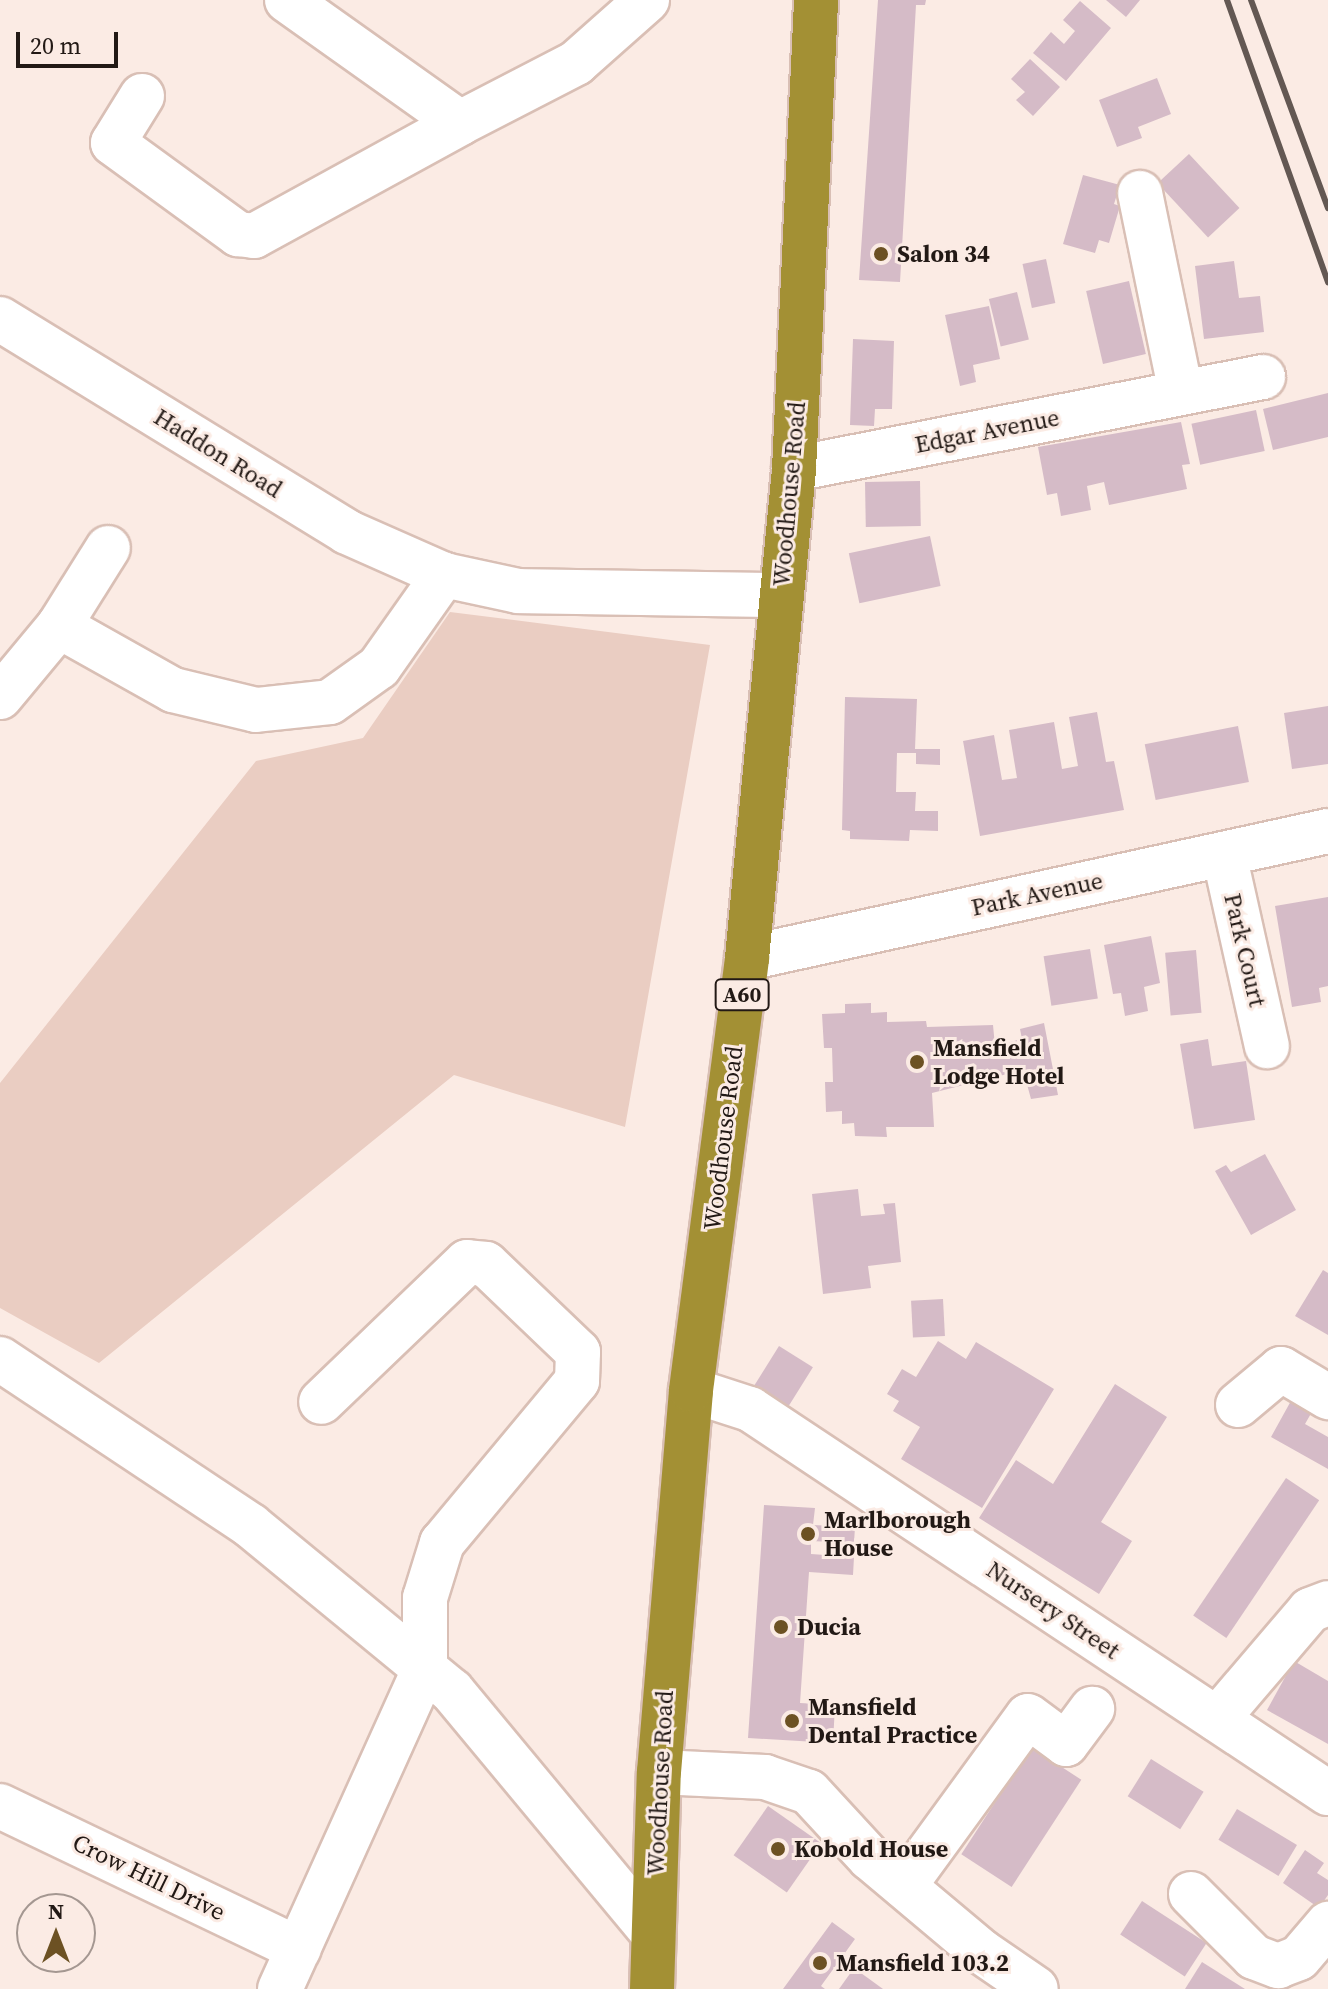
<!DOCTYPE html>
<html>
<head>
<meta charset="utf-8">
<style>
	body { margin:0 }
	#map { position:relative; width:1328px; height:1989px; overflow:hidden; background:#fbebe4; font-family:"Source Serif 4",serif }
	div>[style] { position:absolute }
	.green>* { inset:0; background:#eacdc2 }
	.building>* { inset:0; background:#d5bbc7; transform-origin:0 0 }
	.roads { filter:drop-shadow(2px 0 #d9bfb5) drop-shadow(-2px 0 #d9bfb5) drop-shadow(0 2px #d9bfb5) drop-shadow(0 -2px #d9bfb5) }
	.minor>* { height:44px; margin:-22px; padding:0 22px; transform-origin:22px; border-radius:22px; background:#fff }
	.highway>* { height:44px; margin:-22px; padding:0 22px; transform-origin:22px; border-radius:22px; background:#a39034 }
	.rail>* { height:6px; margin:-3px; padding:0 3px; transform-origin:3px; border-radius:3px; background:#635853 }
	.dots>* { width:22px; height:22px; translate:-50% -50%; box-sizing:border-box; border:4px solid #fbebe4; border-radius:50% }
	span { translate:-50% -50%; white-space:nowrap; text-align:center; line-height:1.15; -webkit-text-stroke:6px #fbebe4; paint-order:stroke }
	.shield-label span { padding:2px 6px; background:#fbebe4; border:2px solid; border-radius:6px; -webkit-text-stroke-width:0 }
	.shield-label { font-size:22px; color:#221915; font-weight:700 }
	.poi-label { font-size:24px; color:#221915; font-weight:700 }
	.left { translate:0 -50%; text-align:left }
	.street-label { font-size:24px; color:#221915 }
	.north { position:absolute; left:16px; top:1893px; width:80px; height:80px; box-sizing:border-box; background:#fbebe4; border:2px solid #a49791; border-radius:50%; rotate:0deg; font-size:22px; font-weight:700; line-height:32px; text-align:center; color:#221915 }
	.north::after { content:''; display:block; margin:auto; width:28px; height:36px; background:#6c5123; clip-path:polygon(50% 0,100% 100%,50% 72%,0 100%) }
	.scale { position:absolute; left:16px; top:32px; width:102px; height:36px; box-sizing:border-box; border:4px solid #221915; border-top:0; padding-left:10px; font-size:24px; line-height:28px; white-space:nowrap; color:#221915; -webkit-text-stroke:6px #fbebe4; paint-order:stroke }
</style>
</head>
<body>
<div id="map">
	<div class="green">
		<div style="clip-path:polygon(450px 612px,710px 645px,625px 1127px,454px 1075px,99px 1363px,0 1308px,0 1083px,256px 761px,363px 738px)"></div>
	</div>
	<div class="building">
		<div style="clip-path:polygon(878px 0,926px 0,925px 5px,916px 5px,900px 282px,859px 280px)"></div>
		<div style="clip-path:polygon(1106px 0,1140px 0,1126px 17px)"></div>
		<div style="clip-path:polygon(1080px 1px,1111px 28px,1066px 81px,1033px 53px,1051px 32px,1064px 44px,1075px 31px,1063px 20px)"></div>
		<div style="clip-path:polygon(1030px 59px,1060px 87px,1033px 116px,1016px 100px,1025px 92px,1011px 79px)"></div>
		<div style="clip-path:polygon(1157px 78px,1171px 114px,1138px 127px,1142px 138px,1117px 147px,1099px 100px)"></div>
		<div style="left:1189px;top:154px;width:74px;height:43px;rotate:47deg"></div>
		<div style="clip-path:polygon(1083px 175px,1120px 185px,1114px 204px,1120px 206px,1109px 243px,1099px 240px,1095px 253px,1063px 244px)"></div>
		<div style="left:1046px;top:259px;width:45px;height:24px;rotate:78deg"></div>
		<div style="clip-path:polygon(1234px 261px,1239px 298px,1260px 296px,1264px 332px,1204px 339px,1195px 266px)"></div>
		<div style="left:1129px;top:281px;width:75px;height:44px;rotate:77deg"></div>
		<div style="left:1017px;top:292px;width:49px;height:29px;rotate:76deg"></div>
		<div style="clip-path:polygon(989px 306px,1000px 359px,973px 365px,976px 382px,960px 386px,945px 315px)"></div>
		<div style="clip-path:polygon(853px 339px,894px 341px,892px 409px,875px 409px,874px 426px,850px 425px)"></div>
		<div style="clip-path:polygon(1328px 393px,1328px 437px,1273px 450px,1263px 409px)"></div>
		<div style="left:1256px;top:410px;width:42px;height:66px;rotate:78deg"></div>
		<div style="clip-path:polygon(1181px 422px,1190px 464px,1182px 465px,1187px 489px,1109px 505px,1104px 482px,1087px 486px,1091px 510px,1061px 516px,1057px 493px,1047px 495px,1038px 447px)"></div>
		<div style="left:920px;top:481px;width:45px;height:55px;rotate:89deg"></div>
		<div style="left:930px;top:536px;width:51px;height:83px;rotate:78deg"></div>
		<div style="clip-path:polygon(845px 697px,917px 699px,915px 749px,940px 749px,940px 765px,916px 764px,916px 753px,897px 753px,896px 792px,916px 792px,915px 811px,938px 811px,938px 831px,910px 830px,909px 841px,850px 839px,850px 831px,842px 830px)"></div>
		<div style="clip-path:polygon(1328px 706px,1328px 764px,1292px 769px,1284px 713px)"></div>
		<div style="clip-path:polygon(1097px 712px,1106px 762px,1114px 761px,1124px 810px,980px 836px,963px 741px,994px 735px,1002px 780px,1017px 778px,1009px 730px,1054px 722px,1062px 769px,1078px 766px,1069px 717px)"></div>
		<div style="left:1238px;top:726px;width:57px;height:95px;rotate:79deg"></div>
		<div style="clip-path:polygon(1328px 897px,1328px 986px,1319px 988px,1321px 1002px,1292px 1007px,1275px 906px)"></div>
		<div style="clip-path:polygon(1151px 936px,1160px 983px,1144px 987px,1148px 1011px,1125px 1016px,1121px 993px,1113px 994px,1104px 945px)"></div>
		<div style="left:1090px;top:949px;width:50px;height:47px;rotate:81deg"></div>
		<div style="left:1196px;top:950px;width:63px;height:31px;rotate:85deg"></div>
		<div style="clip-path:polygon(871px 1003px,871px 1013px,887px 1012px,887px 1022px,926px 1021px,927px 1027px,993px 1025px,995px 1046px,1022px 1039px,1020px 1029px,1044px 1023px,1058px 1095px,1031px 1099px,1023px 1070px,932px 1093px,934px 1127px,886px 1127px,887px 1137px,855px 1136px,854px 1123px,842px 1124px,842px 1111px,826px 1112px,825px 1082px,833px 1082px,832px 1048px,824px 1048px,822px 1014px,845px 1013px,845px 1004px)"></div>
		<div style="clip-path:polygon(1208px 1039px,1212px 1066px,1246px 1061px,1255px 1120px,1194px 1129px,1180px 1044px)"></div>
		<div style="clip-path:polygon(1265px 1154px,1296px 1210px,1251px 1235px,1215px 1171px,1226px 1165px,1231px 1172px)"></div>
		<div style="clip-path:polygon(858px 1189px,861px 1216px,885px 1214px,883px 1204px,895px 1203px,901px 1262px,868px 1266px,871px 1288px,823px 1294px,812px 1194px)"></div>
		<div style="clip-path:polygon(1323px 1270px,1328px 1273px,1328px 1335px,1295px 1316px)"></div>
		<div style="left:943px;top:1299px;width:37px;height:32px;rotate:87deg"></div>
		<div style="clip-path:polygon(938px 1341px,966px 1359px,976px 1342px,1054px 1389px,982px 1508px,901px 1459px,920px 1427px,893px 1411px,899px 1401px,887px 1394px,902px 1369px,916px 1377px)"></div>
		<div style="left:779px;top:1346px;width:40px;height:57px;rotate:32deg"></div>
		<div style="clip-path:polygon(1115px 1384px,1167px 1417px,1101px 1522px,1132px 1541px,1099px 1594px,979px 1518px,1016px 1460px,1053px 1484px)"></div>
		<div style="clip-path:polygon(1292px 1399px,1313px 1410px,1305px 1424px,1328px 1437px,1328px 1469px,1271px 1437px)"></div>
		<div style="left:1286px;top:1478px;width:40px;height:166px;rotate:34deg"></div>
		<div style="clip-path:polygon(764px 1505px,815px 1508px,813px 1525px,855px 1527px,854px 1543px,811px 1541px,811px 1554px,854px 1557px,853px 1575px,809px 1572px,800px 1703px,835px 1705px,833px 1743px,748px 1738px)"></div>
		<div style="clip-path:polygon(1294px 1661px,1328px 1681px,1328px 1744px,1267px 1710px)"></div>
		<div style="left:1031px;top:1747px;width:60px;height:128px;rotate:33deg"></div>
		<div style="left:1151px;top:1759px;width:62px;height:44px;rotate:32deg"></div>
		<div style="left:768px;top:1806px;width:65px;height:60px;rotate:35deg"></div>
		<div style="left:1237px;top:1809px;width:70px;height:36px;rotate:31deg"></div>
		<div style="clip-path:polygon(1305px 1850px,1324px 1863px,1317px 1873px,1328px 1880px,1328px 1895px,1319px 1908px,1283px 1883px)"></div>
		<div style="left:1142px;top:1901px;width:77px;height:40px;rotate:33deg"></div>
		<div style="clip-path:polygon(832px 1922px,855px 1939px,821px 1986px,825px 1989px,783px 1989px)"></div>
		<div style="clip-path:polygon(1202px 1962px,1245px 1989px,1185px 1989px)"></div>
		<div style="clip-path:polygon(854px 1968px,872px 1981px,883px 1989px,839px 1989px)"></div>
	</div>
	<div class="roads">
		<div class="minor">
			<div style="left:287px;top:0;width:212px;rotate:35.4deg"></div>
			<div style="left:460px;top:123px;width:131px;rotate:-27.3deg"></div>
			<div style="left:576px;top:63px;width:95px;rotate:-41.6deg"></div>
			<div style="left:142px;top:96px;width:55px;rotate:121.7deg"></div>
			<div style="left:113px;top:143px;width:155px;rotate:36.1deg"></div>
			<div style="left:238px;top:234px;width:16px;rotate:7deg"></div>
			<div style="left:254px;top:236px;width:235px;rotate:-28.7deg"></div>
			<div style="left:1140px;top:193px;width:203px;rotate:78.4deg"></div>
			<div style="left:0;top:319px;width:407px;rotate:31.5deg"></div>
			<div style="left:347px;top:532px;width:106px;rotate:23.9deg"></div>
			<div style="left:444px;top:575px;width:76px;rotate:12.2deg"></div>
			<div style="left:518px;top:591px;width:262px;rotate:0.9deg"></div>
			<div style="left:794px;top:469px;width:478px;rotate:-11.1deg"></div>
			<div style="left:59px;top:626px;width:131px;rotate:29.3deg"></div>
			<div style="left:173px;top:690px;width:85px;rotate:13.5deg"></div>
			<div style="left:256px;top:710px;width:74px;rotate:-6.2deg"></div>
			<div style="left:330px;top:702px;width:60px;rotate:-35.5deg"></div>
			<div style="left:379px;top:667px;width:113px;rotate:-54.8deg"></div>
			<div style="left:0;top:697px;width:92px;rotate:-50.3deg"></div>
			<div style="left:59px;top:626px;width:92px;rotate:-57.9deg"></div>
			<div style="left:1224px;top:854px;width:197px;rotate:77.4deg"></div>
			<div style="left:747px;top:958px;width:595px;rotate:-12.33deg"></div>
			<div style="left:0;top:1359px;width:301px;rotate:33.6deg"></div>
			<div style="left:251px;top:1526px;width:260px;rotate:39.4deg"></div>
			<div style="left:452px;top:1691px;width:315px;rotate:50.3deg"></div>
			<div style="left:691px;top:1390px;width:62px;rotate:17.9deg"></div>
			<div style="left:750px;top:1409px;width:694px;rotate:33.6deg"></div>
			<div style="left:1238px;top:1405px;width:56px;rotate:-39.9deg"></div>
			<div style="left:1281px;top:1369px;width:55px;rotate:30.8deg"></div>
			<div style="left:1217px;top:1719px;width:143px;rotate:-49.5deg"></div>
			<div style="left:1310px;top:1610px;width:19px;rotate:-21deg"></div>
			<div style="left:659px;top:1772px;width:106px;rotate:2.7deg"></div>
			<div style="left:765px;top:1777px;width:46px;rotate:18.8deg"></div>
			<div style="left:809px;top:1792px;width:90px;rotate:47.3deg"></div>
			<div style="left:870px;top:1858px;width:146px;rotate:40deg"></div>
			<div style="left:982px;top:1952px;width:65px;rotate:34.4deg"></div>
			<div style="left:0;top:1806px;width:331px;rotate:25.6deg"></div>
			<div style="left:904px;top:1886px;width:210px;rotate:-53.9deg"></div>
			<div style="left:1028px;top:1716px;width:47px;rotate:36.4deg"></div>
			<div style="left:1066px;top:1744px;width:44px;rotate:-53.4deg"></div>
			<div style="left:1191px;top:1894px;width:89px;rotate:45deg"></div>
			<div style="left:1254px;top:1957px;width:26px;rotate:21deg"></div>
			<div style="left:1278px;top:1966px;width:22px;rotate:-21deg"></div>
			<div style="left:1299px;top:1958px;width:45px;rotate:-49.5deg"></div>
			<div style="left:280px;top:1989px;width:352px;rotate:-65.7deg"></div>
			<div style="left:425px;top:1668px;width:70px;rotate:-90deg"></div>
			<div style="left:425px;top:1598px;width:58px;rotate:-72.8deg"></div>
			<div style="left:442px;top:1543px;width:211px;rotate:-50.2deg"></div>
			<div style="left:577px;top:1381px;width:29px;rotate:-88deg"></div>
			<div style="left:578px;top:1352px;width:127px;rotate:-136.3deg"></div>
			<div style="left:486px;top:1264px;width:19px;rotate:-174deg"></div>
			<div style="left:467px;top:1262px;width:202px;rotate:136.2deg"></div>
		</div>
		<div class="highway">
			<div style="left:652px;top:1989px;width:217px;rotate:-88.2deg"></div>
			<div style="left:659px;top:1772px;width:383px;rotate:-85.2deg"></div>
			<div style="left:691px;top:1390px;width:436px;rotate:-82.6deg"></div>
			<div style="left:747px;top:958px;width:491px;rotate:-84.5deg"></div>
			<div style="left:794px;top:469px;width:470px;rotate:-87.3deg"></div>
		</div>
	</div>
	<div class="rail">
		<div style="left:1227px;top:0;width:300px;rotate:70.3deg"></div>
		<div style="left:1251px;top:0;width:222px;rotate:69.7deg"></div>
	</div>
	<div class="dots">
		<div style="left:881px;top:254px;background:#6c5123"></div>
		<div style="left:917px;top:1062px;background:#6c5123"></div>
		<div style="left:808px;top:1534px;background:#6c5123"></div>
		<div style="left:781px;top:1627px;background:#6c5123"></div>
		<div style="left:792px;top:1721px;background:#6c5123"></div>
		<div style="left:778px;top:1849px;background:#6c5123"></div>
		<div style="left:820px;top:1963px;background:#6c5123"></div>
	</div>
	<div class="shield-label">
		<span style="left:742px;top:995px">A60</span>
	</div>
	<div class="poi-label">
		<span class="left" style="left:897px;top:254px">Salon 34</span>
		<span class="left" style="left:933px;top:1062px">Mansfield<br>Lodge Hotel</span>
		<span class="left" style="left:824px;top:1534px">Marlborough<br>House</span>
		<span class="left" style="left:797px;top:1627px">Ducia</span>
		<span class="left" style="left:808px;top:1721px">Mansfield<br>Dental Practice</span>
		<span class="left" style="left:794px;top:1849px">Kobold House</span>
		<span class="left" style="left:836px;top:1963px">Mansfield 103.2</span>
	</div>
	<div class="street-label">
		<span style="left:987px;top:431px;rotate:-11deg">Edgar Avenue</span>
		<span style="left:218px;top:453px;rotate:32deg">Haddon Road</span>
		<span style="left:789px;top:494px;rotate:-85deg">Woodhouse Road</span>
		<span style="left:1037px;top:894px;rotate:-12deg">Park Avenue</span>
		<span style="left:1245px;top:950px;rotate:77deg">Park Court</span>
		<span style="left:723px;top:1138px;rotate:-83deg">Woodhouse Road</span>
		<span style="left:1053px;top:1610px;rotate:34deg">Nursery Street</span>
		<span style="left:660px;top:1783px;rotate:-87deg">Woodhouse Road</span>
		<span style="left:149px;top:1877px;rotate:26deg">Crow Hill Drive</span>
	</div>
	<div class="north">N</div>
	<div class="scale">20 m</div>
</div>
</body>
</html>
